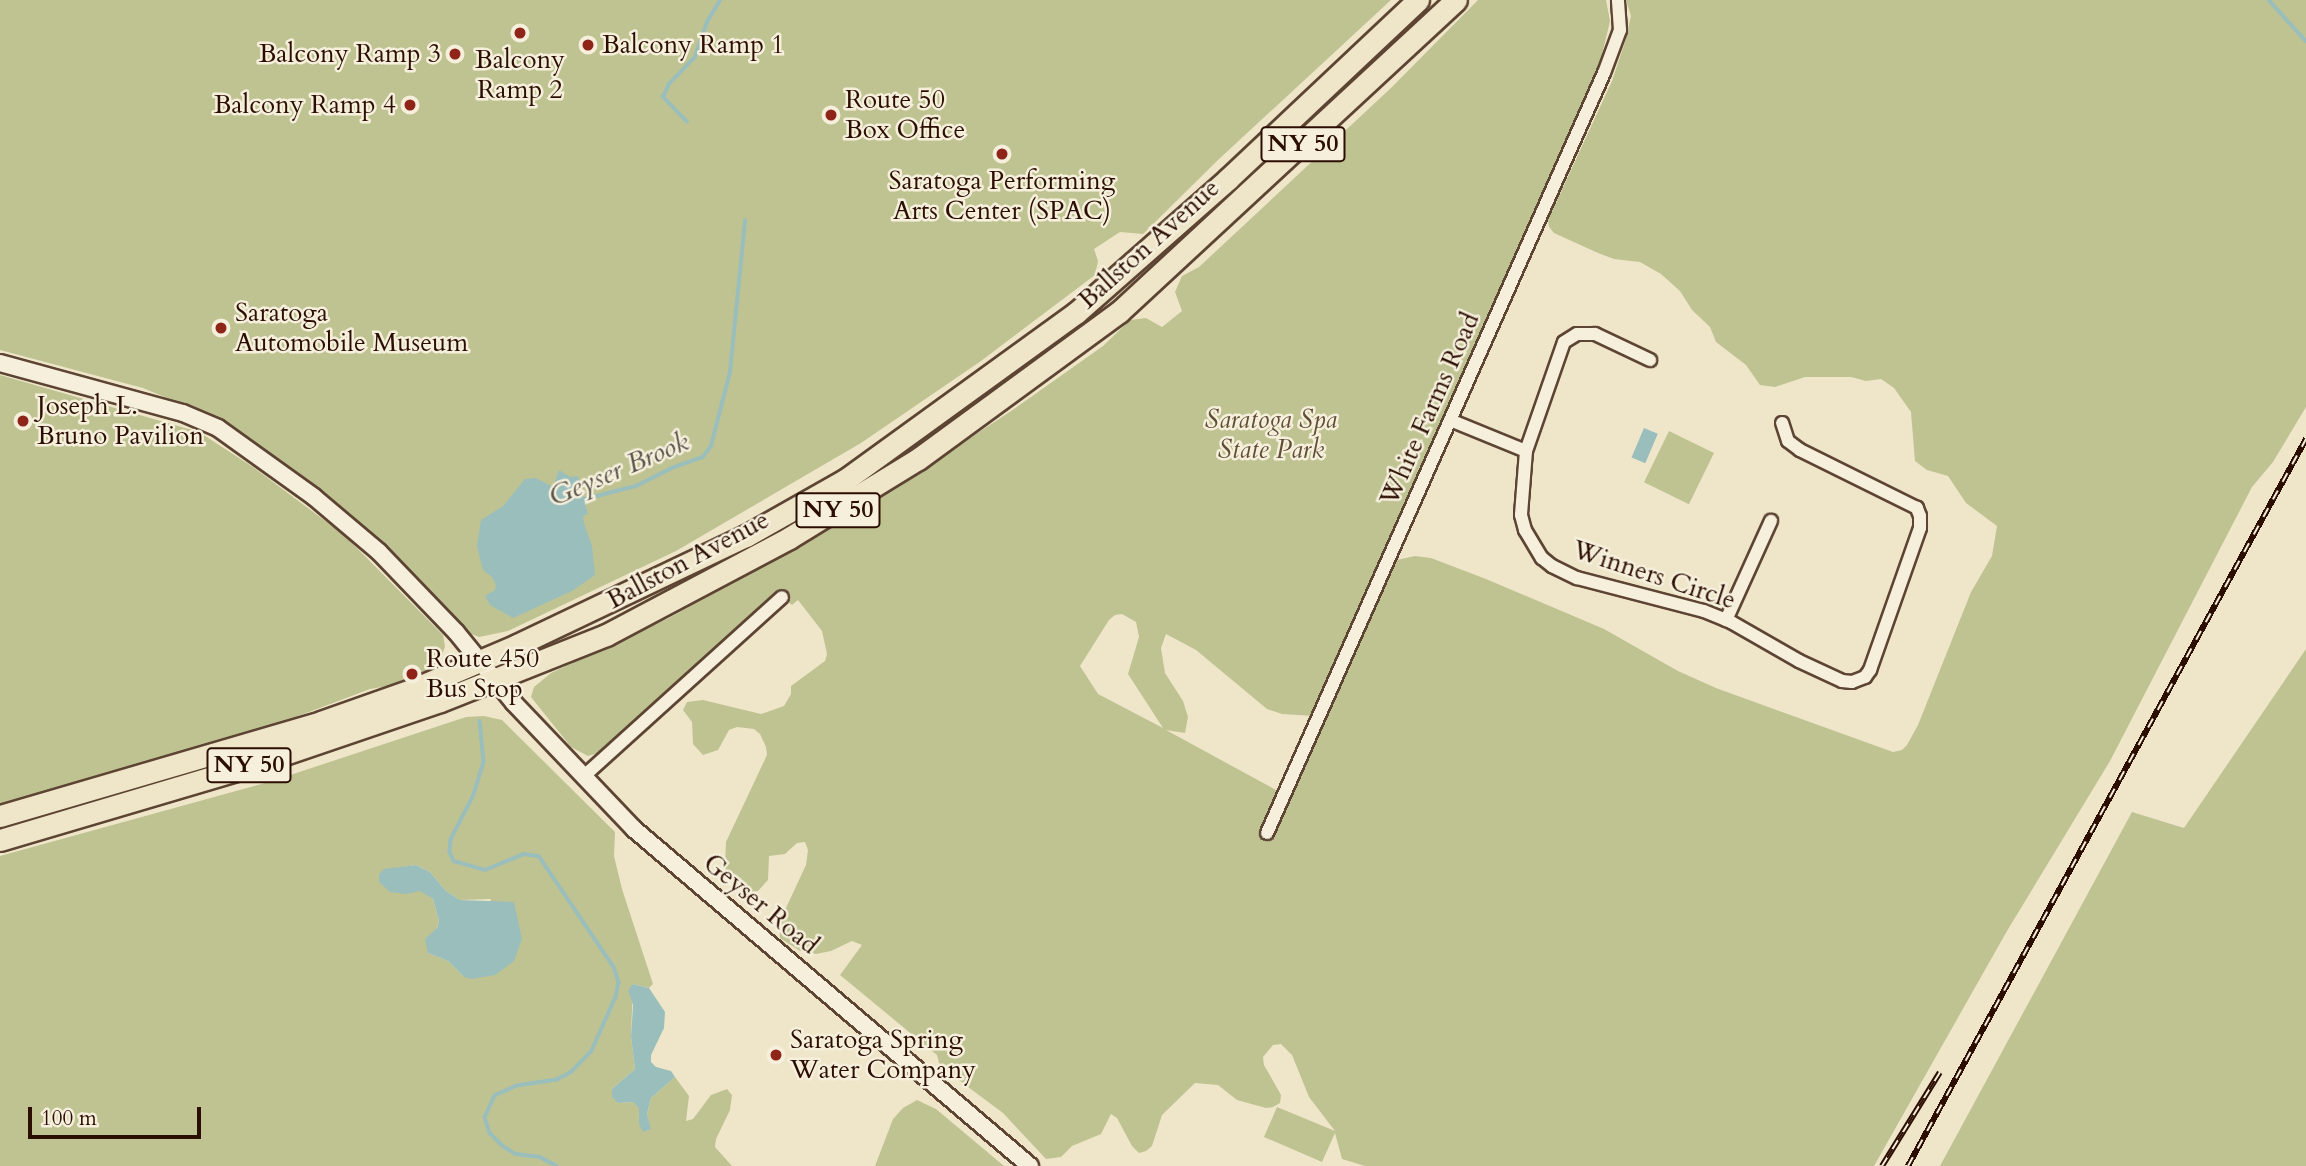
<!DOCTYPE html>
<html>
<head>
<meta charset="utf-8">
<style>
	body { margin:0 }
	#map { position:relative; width:2306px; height:1166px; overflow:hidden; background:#efe6c9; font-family:Cardo,serif }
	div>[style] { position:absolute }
	.green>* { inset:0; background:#bfc392; transform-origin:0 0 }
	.water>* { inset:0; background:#9abebb; transform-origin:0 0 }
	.stream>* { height:3.5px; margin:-1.75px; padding:0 1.75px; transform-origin:1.75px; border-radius:1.75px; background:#9abebb }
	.roads { filter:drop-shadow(2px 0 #5d4433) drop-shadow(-2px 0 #5d4433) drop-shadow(0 2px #5d4433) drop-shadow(0 -2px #5d4433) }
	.minor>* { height:12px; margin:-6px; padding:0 6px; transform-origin:6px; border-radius:6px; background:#f5efdc }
	.tertiary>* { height:16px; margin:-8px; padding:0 8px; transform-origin:8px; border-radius:8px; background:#f5efdc }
	.trunk>* { height:21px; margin:-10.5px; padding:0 10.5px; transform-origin:10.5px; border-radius:10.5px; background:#efe6c9 }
	.rail>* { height:6px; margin-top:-3px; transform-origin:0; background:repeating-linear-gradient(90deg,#f5efdc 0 10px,#2c0e01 0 20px); box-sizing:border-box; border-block:2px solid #2c0e01 }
	.dots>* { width:19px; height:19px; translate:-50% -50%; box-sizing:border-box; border:4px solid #f5efdc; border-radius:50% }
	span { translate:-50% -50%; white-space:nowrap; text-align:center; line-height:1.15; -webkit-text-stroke:5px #f5efdc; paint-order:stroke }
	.shield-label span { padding:2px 5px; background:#f5efdc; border:2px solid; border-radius:5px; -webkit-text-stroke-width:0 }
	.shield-label { font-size:24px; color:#2c0e01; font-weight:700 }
	.poi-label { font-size:26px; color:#2c0e01 }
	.left { translate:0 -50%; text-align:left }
	.right { translate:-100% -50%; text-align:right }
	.street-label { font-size:26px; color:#2c0e01 }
	.park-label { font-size:26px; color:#5f4d34; font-style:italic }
	.water-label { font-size:28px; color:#58544b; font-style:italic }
	.scale { position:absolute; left:28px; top:1107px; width:173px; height:32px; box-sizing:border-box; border:4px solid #2c0e01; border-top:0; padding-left:9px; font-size:21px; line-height:24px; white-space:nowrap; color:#2c0e01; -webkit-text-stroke:5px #f5efdc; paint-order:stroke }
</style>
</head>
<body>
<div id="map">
	<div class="green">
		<div style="clip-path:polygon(0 0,1391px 0,1218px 160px,1143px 234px,1120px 232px,1094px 249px,1098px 261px,1095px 275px,981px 361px,861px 443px,676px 551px,508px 631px,479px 637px,471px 634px,354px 522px,272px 457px,217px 419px,143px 388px,0 350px)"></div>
		<div style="clip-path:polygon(evenodd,1478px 0,1606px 0,1610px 21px,1596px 80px,1515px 258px,1423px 472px,1418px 478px,1394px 539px,1392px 561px,1415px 556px,1431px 558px,1486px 579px,1604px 629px,1678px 671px,1716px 688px,1893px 752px,1902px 750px,1907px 745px,1918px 725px,1971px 592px,1992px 556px,1997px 526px,1966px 503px,1948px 476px,1927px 470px,1915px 461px,1911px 412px,1894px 388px,1881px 379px,1866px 381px,1851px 377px,1805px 377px,1775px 387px,1760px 385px,1746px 365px,1716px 342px,1710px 327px,1692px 310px,1680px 291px,1661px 274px,1640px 262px,1614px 259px,1598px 253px,1554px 233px,1549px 227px,1548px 220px,1612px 81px,1625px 42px,1631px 16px,1626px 0,2306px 0,2306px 407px,2273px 462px,2252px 487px,2110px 761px,2007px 931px,1874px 1166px,1365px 1166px,1342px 1159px,1335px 1133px,1322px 1162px,1264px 1137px,1277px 1107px,1335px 1131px,1309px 1097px,1292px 1055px,1281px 1044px,1273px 1045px,1263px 1057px,1264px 1065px,1281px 1095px,1280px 1103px,1273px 1107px,1266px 1108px,1237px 1100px,1218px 1085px,1195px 1083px,1162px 1115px,1152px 1146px,1146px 1151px,1139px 1153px,1132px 1146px,1117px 1118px,1111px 1114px,1101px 1134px,1072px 1146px,1061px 1157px,1046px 1159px,1003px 1113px,952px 1075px,939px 1063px,937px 1055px,840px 975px,862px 945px,852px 941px,831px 951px,816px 954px,800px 951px,780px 938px,779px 923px,806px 865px,808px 850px,805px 842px,797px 843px,785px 854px,769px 856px,768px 880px,758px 891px,751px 892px,731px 881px,725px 867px,726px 842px,767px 755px,766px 747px,760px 734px,754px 729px,737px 727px,729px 730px,718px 750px,703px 755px,693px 744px,692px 722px,683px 710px,687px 702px,703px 700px,761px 714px,784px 706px,791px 694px,791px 686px,825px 661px,827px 654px,822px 631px,798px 600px,792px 605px,776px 592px,598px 753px,588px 756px,571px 747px,531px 697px,534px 687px,551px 673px,669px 618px,860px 511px,1014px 409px,1103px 346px,1130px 320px,1146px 318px,1162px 327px,1182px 311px,1175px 292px,1182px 276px,1199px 267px,1392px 87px,1478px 0,1122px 614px,1136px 622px,1139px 637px,1128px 674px,1163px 728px,1098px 694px,1080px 666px,1109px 620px,1115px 615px,1122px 614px,1478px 0,1166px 634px,1196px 650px,1267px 709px,1282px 714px,1314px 716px,1320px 721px,1304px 770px,1287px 796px,1166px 730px,1185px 733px,1188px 717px,1183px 701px,1165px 673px,1161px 648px,1166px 634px)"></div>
		<div style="clip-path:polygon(0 375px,199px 432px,253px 467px,344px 535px,443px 635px,445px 646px,440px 662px,433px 669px,388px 686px,370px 689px,288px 720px,0 804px)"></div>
		<div style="left:1669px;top:431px;width:50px;height:57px;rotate:26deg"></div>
		<div style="clip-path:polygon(2306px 649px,2306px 1166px,1940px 1166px,2132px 812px,2184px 828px)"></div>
		<div style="clip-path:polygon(evenodd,484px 716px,502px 720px,615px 832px,614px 856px,622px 889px,653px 984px,649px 988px,633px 984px,631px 1037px,635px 1069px,612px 1089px,618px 1103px,633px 1102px,640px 1108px,639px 1124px,650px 1129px,647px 1114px,651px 1098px,675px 1077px,689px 1096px,686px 1121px,693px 1119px,711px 1095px,727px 1089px,732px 1095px,730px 1110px,716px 1139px,715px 1147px,732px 1166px,0 1166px,0 856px,272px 781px,466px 717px,484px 716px,416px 865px,430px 872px,446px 891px,460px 900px,491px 899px,464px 977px,448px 961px,428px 953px,439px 921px,433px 899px,390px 869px,416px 865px)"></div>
		<div style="clip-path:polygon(917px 1100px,936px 1109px,1004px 1166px,875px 1166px,893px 1119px,903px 1108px)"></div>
	</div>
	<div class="water">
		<div style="left:1644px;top:428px;width:15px;height:32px;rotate:23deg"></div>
		<div style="clip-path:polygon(559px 470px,570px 477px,578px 476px,588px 514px,583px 516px,584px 523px,592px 546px,595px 575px,572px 591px,513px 618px,490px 605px,485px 596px,495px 590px,496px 585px,492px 577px,483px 570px,477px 546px,481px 520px,503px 506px,525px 479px,536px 478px,553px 487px)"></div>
		<div style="clip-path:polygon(416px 865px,430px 872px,446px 891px,460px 900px,514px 902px,522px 939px,514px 961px,495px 975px,472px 979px,464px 977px,448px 961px,428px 953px,425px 939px,437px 928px,439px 921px,433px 899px,420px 891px,406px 894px,390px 892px,379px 882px,379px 874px,384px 869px)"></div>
		<div style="clip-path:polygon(633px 984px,649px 988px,665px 1012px,664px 1028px,651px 1055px,651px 1062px,656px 1067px,671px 1071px,675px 1077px,651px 1098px,647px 1114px,651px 1129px,643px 1132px,639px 1124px,639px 1108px,633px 1102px,618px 1103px,612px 1097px,612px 1089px,635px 1069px,631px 1037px,633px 1005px,628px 990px)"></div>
	</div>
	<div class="stream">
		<div style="left:2269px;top:0;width:55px;rotate:47.9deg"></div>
		<div style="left:687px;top:122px;width:35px;rotate:-134deg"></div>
		<div style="left:663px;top:97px;width:14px;rotate:-65deg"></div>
		<div style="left:669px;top:84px;width:37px;rotate:-46deg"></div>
		<div style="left:695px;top:57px;width:37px;rotate:-71deg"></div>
		<div style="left:707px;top:22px;width:26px;rotate:-59deg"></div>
		<div style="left:581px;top:500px;width:57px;rotate:-14.3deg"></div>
		<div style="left:636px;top:486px;width:40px;rotate:-26.6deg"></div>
		<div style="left:672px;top:468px;width:33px;rotate:-20deg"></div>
		<div style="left:703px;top:457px;width:14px;rotate:-54deg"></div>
		<div style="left:711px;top:446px;width:76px;rotate:-75.6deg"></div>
		<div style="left:730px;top:372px;width:152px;rotate:-84.3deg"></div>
		<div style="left:480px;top:721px;width:41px;rotate:84.4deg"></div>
		<div style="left:484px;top:762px;width:34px;rotate:107deg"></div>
		<div style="left:474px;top:795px;width:51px;rotate:117.1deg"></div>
		<div style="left:451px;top:840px;width:12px;rotate:95deg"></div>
		<div style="left:450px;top:852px;width:10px;rotate:66deg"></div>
		<div style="left:454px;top:861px;width:32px;rotate:16deg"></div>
		<div style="left:485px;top:870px;width:42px;rotate:-22.3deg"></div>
		<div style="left:524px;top:854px;width:15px;rotate:8deg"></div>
		<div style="left:539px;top:856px;width:134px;rotate:56deg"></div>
		<div style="left:614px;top:967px;width:16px;rotate:72deg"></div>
		<div style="left:619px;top:982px;width:15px;rotate:101deg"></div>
		<div style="left:616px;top:997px;width:59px;rotate:114deg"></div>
		<div style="left:592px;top:1051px;width:29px;rotate:134deg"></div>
		<div style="left:572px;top:1072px;width:17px;rotate:152deg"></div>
		<div style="left:557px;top:1080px;width:40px;rotate:171.5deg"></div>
		<div style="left:517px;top:1086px;width:24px;rotate:156deg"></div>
		<div style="left:495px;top:1096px;width:23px;rotate:115deg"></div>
		<div style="left:485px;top:1117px;width:17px;rotate:73deg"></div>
		<div style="left:490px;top:1133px;width:18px;rotate:45deg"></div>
		<div style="left:503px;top:1146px;width:15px;rotate:32deg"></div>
		<div style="left:516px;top:1154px;width:24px;rotate:7deg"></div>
		<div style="left:540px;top:1157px;width:19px;rotate:28deg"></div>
	</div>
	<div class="roads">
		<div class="minor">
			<div style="left:1450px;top:420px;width:82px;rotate:22.2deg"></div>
			<div style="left:1526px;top:451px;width:64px;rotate:94.5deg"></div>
			<div style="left:1521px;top:515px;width:16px;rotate:75deg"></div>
			<div style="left:1525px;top:530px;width:33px;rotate:59deg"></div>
			<div style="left:1542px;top:558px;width:13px;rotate:39deg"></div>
			<div style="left:1552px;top:566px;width:28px;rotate:26deg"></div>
			<div style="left:1577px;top:578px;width:131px;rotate:14.6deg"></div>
			<div style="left:1704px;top:611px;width:29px;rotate:22deg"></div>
			<div style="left:1731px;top:622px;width:78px;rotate:29.8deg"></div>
			<div style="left:1799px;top:661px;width:47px;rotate:24.9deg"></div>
			<div style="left:1842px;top:681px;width:10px;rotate:6deg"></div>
			<div style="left:1852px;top:682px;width:14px;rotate:-21deg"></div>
			<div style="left:1865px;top:677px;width:9px;rotate:-54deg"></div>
			<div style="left:1870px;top:670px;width:151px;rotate:-70.6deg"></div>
			<div style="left:1920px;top:528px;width:12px;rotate:-90deg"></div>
			<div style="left:1920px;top:516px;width:9px;rotate:-111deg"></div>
			<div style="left:1917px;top:508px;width:131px;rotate:-153.6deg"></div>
			<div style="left:1800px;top:450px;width:15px;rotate:-143deg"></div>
			<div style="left:1788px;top:441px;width:19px;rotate:-108deg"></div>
			<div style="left:1526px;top:451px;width:115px;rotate:-70.8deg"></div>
			<div style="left:1564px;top:342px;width:15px;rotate:-32deg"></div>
			<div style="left:1577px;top:334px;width:18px"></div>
			<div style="left:1595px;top:334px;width:61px;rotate:25.3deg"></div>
			<div style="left:1726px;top:620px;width:109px;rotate:-65.6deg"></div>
			<div style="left:583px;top:777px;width:268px;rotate:-42.1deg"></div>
			<div style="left:1267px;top:833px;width:831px;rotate:-66.09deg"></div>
			<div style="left:1604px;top:73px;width:46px;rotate:-69.6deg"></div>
			<div style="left:1620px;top:30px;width:30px;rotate:-94deg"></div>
		</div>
		<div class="tertiary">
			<div style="left:0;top:363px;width:190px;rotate:15.3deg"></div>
			<div style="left:183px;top:413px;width:38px;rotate:23deg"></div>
			<div style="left:218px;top:428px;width:118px;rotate:35.7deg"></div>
			<div style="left:314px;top:497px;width:85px;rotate:40.2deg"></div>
			<div style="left:379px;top:552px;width:111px;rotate:46.1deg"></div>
			<div style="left:456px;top:632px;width:92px;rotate:50.8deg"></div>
			<div style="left:514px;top:703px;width:174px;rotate:46.4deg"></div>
			<div style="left:634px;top:829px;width:520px;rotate:40.4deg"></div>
		</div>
		<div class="trunk">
			<div style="left:0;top:816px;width:334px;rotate:-16.3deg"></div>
			<div style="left:321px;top:722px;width:99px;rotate:-19.5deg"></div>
			<div style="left:414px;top:689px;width:112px;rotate:-23.1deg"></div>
			<div style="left:517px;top:645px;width:254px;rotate:-25.5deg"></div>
			<div style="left:746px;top:536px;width:114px;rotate:-29.5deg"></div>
			<div style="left:845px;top:480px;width:285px;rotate:-35.9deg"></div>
			<div style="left:1076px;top:313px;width:203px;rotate:-41.4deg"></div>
			<div style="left:1228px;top:179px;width:261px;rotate:-43.3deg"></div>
			<div style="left:0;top:840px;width:253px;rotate:-16.5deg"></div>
			<div style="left:243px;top:768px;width:208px;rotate:-18.8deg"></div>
			<div style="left:440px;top:701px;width:179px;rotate:-21.7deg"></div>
			<div style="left:606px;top:635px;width:207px;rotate:-27.9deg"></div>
			<div style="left:789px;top:538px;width:151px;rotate:-31.5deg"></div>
			<div style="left:918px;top:459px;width:249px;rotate:-36.2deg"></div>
			<div style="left:1119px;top:312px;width:459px;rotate:-42.8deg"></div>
		</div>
	</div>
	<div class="rail">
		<div style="left:1882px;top:1166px;width:110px;rotate:-58.3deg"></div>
		<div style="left:1908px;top:1166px;width:829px;rotate:-61.3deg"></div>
	</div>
	<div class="dots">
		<div style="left:520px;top:33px;background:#8f2418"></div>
		<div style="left:588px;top:45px;background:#8f2418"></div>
		<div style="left:455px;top:54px;background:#8f2418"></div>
		<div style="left:410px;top:105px;background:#8f2418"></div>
		<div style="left:831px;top:115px;background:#8f2418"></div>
		<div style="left:1002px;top:154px;background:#8f2418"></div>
		<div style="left:221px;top:328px;background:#8f2418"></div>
		<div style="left:23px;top:421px;background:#8f2418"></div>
		<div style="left:412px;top:674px;background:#8f2418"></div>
		<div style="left:776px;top:1055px;background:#8f2418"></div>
	</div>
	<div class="shield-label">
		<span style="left:1303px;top:144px">NY 50</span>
		<span style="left:838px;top:510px">NY 50</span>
		<span style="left:249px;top:765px">NY 50</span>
	</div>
	<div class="poi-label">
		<span class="left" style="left:602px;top:45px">Balcony Ramp 1</span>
		<span class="right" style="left:441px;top:54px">Balcony Ramp 3</span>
		<span style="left:520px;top:75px">Balcony<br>Ramp 2</span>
		<span class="left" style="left:845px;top:115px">Route 50<br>Box Office</span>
		<span class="right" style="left:396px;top:105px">Balcony Ramp 4</span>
		<span style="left:1002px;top:196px">Saratoga Performing<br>Arts Center (SPAC)</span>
		<span class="left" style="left:235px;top:328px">Saratoga<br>Automobile Museum</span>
		<span class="left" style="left:37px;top:421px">Joseph L.<br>Bruno Pavilion</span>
		<span class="left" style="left:426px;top:674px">Route 450<br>Bus Stop</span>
		<span class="left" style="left:790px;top:1055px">Saratoga Spring<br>Water Company</span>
	</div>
	<div class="street-label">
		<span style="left:1149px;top:244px;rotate:-42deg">Ballston Avenue</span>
		<span style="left:1430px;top:409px;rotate:-66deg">White Farms Road</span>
		<span style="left:688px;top:560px;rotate:-28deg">Ballston Avenue</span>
		<span style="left:1654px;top:575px;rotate:18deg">Winners Circle</span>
		<span style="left:761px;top:904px;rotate:40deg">Geyser Road</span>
	</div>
	<div class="park-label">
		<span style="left:1271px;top:435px">Saratoga Spa<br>State Park</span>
	</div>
	<div class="water-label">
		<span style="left:619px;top:469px;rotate:-23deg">Geyser Brook</span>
	</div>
	<div class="scale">100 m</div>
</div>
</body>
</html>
